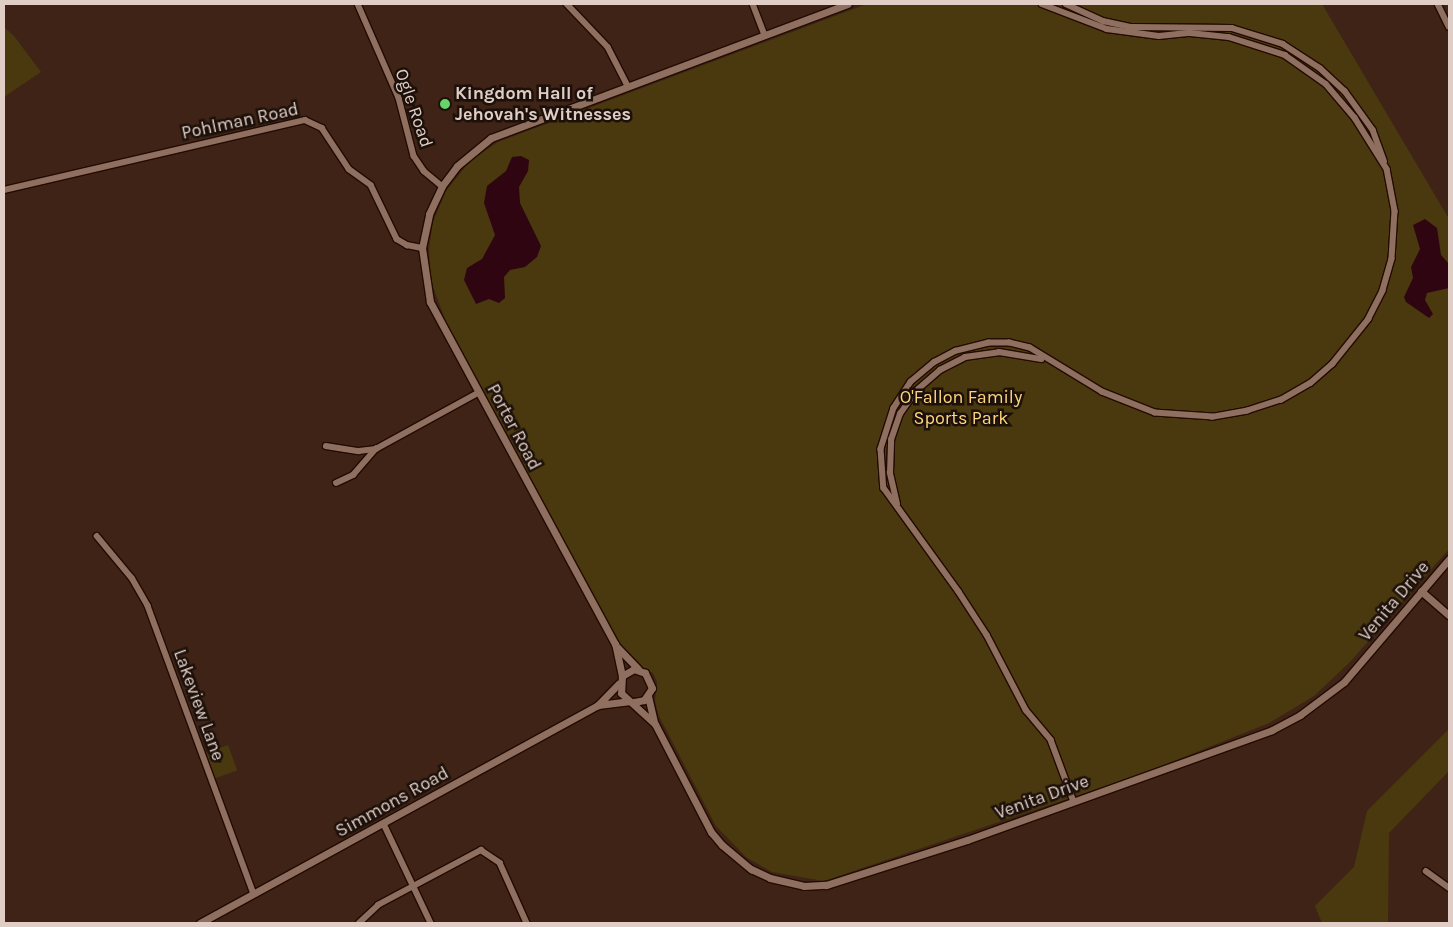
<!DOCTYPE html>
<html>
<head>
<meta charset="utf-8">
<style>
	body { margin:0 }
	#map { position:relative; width:1453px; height:927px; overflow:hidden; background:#3e2316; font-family:Karla,sans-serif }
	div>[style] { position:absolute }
	.green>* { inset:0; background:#4a390e; transform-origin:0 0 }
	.water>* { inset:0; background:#2f0511 }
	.roads { filter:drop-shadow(1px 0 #230b01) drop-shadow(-1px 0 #230b01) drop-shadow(0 1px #230b01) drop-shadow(0 -1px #230b01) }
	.minor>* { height:5.5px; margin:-2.75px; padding:0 2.75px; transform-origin:2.75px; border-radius:2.75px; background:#8f6f5f }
	.tertiary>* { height:7px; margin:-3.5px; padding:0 3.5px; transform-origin:3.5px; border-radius:3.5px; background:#8f6f5f }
	.dots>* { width:14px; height:14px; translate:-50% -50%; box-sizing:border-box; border:2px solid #1c100a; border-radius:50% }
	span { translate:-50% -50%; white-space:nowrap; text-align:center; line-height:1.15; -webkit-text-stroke:5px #1c100a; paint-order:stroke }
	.poi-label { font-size:18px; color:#e0cec6; font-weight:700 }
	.left { translate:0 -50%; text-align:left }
	.street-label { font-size:18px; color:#e0cec6 }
	.park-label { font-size:18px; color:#fed57e }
	.frame { position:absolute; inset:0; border:5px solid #e0cec6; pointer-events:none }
</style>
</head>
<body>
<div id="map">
	<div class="green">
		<div style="clip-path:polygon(867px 4px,1322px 4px,1449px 219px,1449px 549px,1350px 662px,1314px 696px,1269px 723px,1144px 773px,824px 881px,772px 872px,746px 857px,716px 826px,659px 716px,655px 701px,657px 682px,653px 673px,634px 662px,624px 651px,446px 322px,431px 281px,429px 249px,433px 222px,446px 191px,470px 161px,498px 142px)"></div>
		<div style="clip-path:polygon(4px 27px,14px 36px,41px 72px,4px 97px)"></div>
		<div style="clip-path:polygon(1449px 729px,1449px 771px,1389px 833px,1388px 923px,1322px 923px,1315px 906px,1354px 867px,1367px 811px)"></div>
		<div style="left:228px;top:745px;width:27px;height:24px;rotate:70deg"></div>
	</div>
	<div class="water">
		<div style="clip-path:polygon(521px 156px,529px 160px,528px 171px,519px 187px,520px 203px,541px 246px,537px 257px,525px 267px,510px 270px,504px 277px,505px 298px,499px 303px,489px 299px,476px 304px,464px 280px,467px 268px,482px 259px,495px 235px,484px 203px,487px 186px,506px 171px,512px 157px)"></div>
		<div style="clip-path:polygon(1425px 219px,1437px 228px,1441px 255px,1449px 264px,1449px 288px,1427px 293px,1425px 300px,1433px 314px,1429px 318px,1406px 302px,1404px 297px,1413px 278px,1411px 267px,1420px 249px,1413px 225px)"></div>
	</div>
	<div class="roads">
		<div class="minor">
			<div style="left:358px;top:4px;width:103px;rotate:66.4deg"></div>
			<div style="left:399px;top:98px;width:60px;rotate:75.5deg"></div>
			<div style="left:414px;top:156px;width:18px;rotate:56deg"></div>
			<div style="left:424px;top:171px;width:23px;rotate:40deg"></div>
			<div style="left:567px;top:4px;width:59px;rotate:46.4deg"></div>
			<div style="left:608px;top:47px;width:44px;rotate:62.9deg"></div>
			<div style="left:753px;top:4px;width:33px;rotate:69deg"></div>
			<div style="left:1042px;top:4px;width:70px;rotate:21deg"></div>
			<div style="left:1107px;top:29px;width:52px;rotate:7.7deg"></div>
			<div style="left:1159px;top:36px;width:31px;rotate:-6deg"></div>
			<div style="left:1190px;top:33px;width:39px;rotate:6deg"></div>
			<div style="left:1229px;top:37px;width:59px;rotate:17.8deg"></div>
			<div style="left:1285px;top:55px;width:50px;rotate:35.3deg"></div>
			<div style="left:1326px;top:84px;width:45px;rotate:49.5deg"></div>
			<div style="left:1355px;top:118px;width:60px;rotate:57.9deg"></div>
			<div style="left:1387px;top:169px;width:43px;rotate:79.2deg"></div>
			<div style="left:1395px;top:211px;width:48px;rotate:93.6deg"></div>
			<div style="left:1392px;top:259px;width:33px;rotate:106deg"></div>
			<div style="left:1383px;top:291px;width:31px;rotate:117deg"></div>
			<div style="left:1369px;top:319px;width:58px;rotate:128.7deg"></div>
			<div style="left:1333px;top:364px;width:29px;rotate:139deg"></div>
			<div style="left:1311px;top:383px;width:34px;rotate:150deg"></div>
			<div style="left:1281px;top:400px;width:35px;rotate:162deg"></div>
			<div style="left:1248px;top:411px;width:36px;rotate:170deg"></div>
			<div style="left:1213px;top:417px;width:58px;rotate:-176.1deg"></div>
			<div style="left:1155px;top:413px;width:57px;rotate:-158.4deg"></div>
			<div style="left:1102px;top:392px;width:84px;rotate:-148.6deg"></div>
			<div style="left:1030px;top:348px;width:21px;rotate:-166deg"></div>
			<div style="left:1010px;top:343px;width:21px;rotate:180deg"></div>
			<div style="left:989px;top:343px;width:34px;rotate:166deg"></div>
			<div style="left:956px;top:351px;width:24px;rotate:152deg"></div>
			<div style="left:935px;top:362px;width:31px;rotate:140deg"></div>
			<div style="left:911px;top:382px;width:31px;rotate:123deg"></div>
			<div style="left:894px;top:408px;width:43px;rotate:107.6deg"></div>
			<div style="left:881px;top:449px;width:39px;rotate:86deg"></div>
			<div style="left:884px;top:488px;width:128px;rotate:54.2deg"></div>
			<div style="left:959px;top:592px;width:51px;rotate:56.9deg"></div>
			<div style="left:987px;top:635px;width:85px;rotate:62.5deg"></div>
			<div style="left:1026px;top:710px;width:39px;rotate:50deg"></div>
			<div style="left:1051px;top:740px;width:66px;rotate:69.6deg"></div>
			<div style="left:1066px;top:4px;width:41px;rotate:24.7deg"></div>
			<div style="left:1103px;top:21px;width:30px;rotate:12deg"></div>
			<div style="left:1132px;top:27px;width:100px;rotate:0.6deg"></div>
			<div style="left:1232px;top:28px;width:53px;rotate:17.4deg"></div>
			<div style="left:1283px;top:44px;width:44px;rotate:33deg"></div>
			<div style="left:1320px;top:68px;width:34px;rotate:43deg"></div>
			<div style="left:1345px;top:91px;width:48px;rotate:54.3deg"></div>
			<div style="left:1373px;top:130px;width:33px;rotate:70deg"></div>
			<div style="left:1438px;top:4px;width:25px;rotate:64deg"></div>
			<div style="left:4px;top:190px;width:309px;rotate:-13.1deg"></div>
			<div style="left:305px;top:120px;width:19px;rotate:25deg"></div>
			<div style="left:322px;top:128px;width:49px;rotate:56.6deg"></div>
			<div style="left:349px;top:169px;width:27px;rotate:36deg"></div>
			<div style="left:371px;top:185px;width:60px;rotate:64.3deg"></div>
			<div style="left:397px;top:239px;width:12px;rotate:31deg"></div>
			<div style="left:407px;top:245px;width:15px;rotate:11deg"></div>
			<div style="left:326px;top:446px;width:33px;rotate:9deg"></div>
			<div style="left:359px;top:451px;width:17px;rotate:-7deg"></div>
			<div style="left:336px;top:483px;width:19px;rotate:-25deg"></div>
			<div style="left:353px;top:475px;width:35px;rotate:-49deg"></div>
			<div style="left:376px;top:449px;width:116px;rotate:-28.8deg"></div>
			<div style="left:897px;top:504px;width:32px;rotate:-103deg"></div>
			<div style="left:890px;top:473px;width:33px;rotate:-88deg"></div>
			<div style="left:891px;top:440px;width:28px;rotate:-71deg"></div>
			<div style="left:900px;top:414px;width:29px;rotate:-55deg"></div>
			<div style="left:917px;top:390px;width:30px;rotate:-41deg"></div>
			<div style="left:940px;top:370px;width:28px;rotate:-27deg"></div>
			<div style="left:965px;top:357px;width:34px;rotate:-8deg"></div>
			<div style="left:999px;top:352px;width:43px;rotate:9.5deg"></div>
			<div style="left:97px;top:536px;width:55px;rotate:50.2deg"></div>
			<div style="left:132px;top:578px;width:32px;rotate:60deg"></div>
			<div style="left:148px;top:606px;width:307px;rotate:69.8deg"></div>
			<div style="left:384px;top:824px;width:110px;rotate:64.6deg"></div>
			<div style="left:1426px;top:871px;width:29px;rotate:36deg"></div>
			<div style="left:359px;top:923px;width:26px;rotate:-43deg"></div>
			<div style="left:378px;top:905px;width:117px;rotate:-28.1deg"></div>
			<div style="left:481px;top:850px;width:23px;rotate:34deg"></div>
			<div style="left:500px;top:863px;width:66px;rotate:65.8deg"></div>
		</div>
		<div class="tertiary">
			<div style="left:1421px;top:591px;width:37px;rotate:41deg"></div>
			<div style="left:617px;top:647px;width:30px;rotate:46deg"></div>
			<div style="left:622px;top:676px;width:33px;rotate:-102deg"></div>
			<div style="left:615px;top:644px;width:389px;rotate:-118.4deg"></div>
			<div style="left:430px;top:302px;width:55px;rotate:-98.4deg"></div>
			<div style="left:422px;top:248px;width:35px;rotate:-78deg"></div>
			<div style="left:429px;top:214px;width:31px;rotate:-65deg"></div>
			<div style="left:442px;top:186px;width:25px;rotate:-53deg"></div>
			<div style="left:457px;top:166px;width:44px;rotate:-39.5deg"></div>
			<div style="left:491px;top:138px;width:381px;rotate:-20.6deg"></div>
			<div style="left:648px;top:696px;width:26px;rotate:77deg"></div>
			<div style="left:634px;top:702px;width:10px;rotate:-11deg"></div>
			<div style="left:644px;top:700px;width:14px;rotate:-56deg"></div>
			<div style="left:652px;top:688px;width:17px;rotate:-115deg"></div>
			<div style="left:645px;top:673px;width:12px;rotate:-160deg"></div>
			<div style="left:634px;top:669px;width:14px;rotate:150deg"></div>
			<div style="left:622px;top:676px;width:17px;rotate:93deg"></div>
			<div style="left:621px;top:693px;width:46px;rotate:42.4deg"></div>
			<div style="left:655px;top:724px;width:122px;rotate:62.6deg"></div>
			<div style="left:711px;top:832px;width:17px;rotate:50deg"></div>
			<div style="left:722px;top:845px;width:38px;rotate:40deg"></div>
			<div style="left:751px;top:869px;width:21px;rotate:25deg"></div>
			<div style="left:770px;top:878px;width:35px;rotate:13deg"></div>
			<div style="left:804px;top:886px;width:22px;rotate:-3deg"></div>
			<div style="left:826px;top:885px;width:148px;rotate:-17.7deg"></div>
			<div style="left:967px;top:840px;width:324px;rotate:-19.8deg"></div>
			<div style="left:1272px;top:730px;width:32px;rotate:-28deg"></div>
			<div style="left:1300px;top:715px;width:55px;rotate:-36.9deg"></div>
			<div style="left:1344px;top:682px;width:162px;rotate:-49.5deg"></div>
			<div style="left:598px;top:705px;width:31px;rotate:-7deg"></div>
			<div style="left:200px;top:923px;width:454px;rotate:-28.7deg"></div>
			<div style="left:598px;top:705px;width:30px;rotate:-46deg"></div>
		</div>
	</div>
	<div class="dots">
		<div style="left:445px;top:104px;background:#66d466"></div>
	</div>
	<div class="poi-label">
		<span class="left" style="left:455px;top:104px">Kingdom Hall of<br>Jehovah's Witnesses</span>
	</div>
	<div class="street-label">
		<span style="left:414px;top:108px;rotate:71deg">Ogle Road</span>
		<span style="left:240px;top:121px;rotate:-12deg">Pohlman Road</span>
		<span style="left:514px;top:427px;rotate:62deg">Porter Road</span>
		<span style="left:1394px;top:601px;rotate:-50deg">Venita Drive</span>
		<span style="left:199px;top:705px;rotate:70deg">Lakeview Lane</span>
		<span style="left:1042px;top:797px;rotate:-20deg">Venita Drive</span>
		<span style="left:392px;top:802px;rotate:-29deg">Simmons Road</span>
	</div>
	<div class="park-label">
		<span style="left:961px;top:408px">O'Fallon Family<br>Sports Park</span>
	</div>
	<div class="frame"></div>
</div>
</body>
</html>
